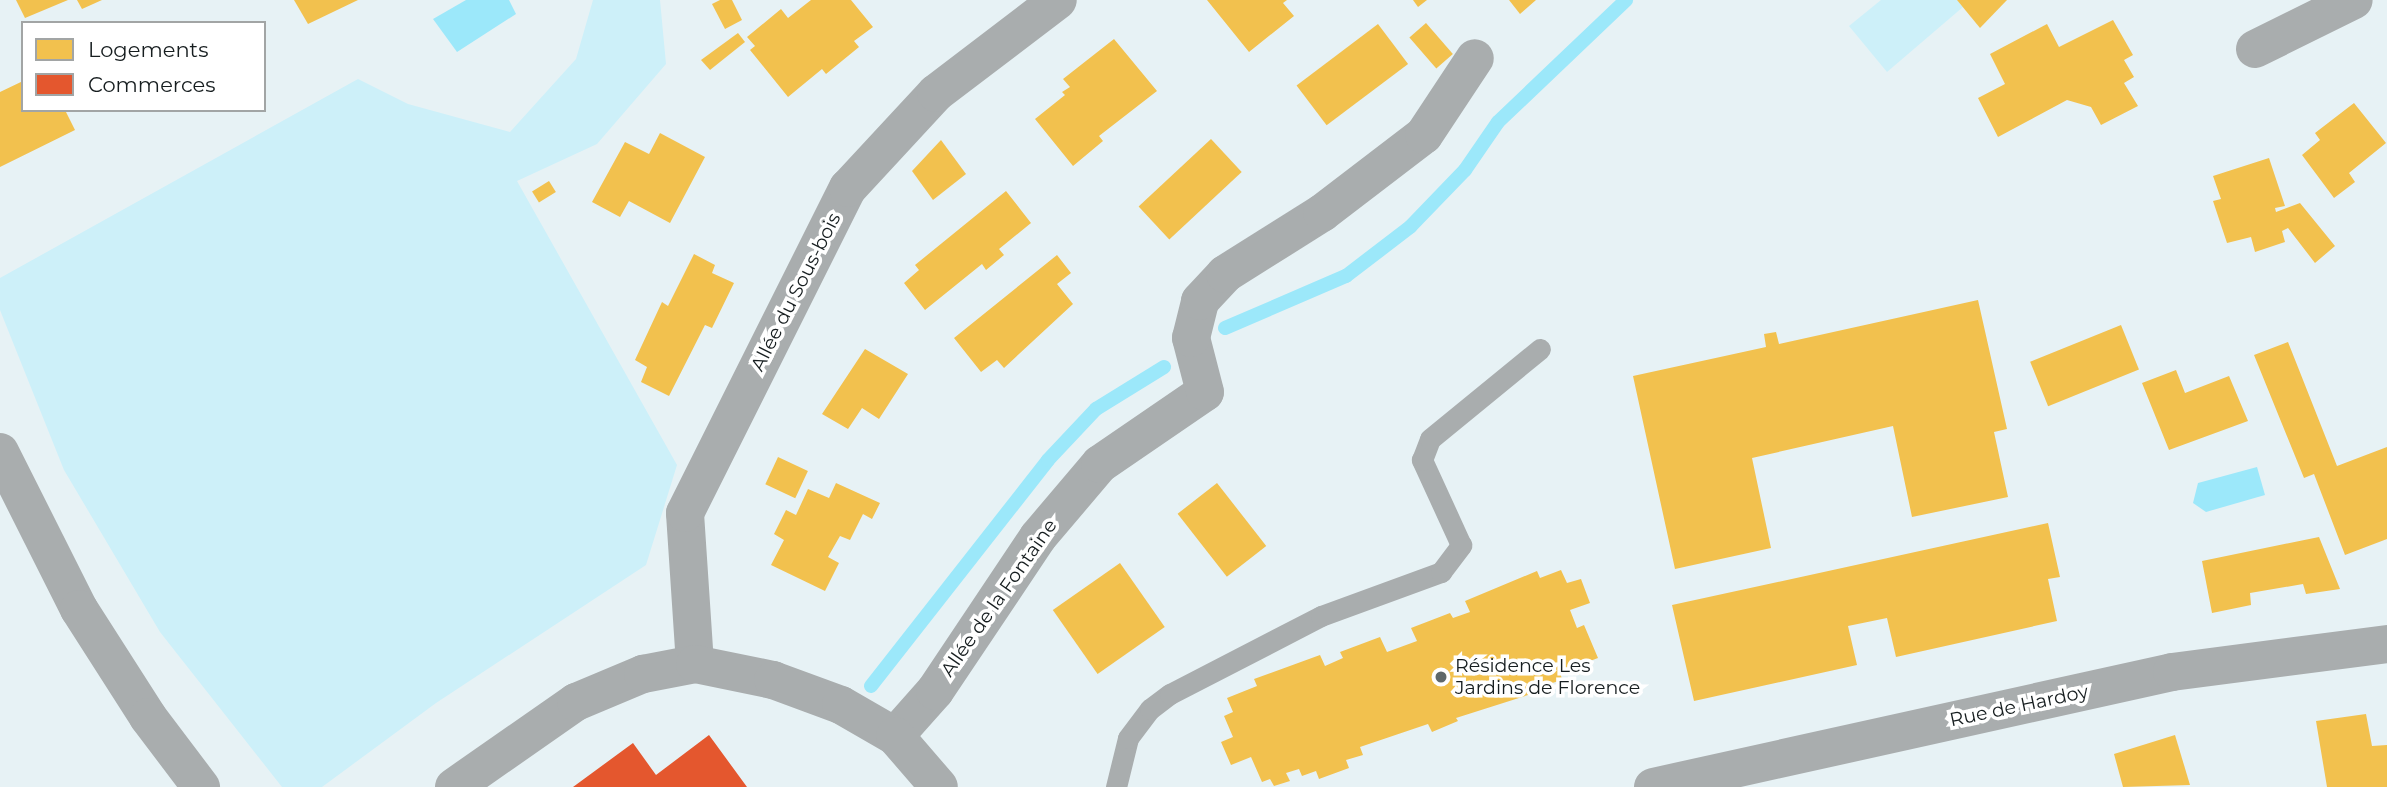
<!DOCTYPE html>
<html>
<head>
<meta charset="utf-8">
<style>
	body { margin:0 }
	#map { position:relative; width:2387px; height:787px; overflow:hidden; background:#e7f2f5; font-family:Montserrat,sans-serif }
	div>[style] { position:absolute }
	.green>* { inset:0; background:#cdf0f9 }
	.water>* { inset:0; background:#9ce8fa }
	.homes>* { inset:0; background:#f2c14e; transform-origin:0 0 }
	.shops>* { inset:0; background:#e4572e }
	.stream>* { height:14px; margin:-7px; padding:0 7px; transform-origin:7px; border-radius:7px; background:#9ce8fa }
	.service>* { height:21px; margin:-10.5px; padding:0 10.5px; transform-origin:10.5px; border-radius:10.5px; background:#a9adae }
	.minor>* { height:38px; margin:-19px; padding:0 19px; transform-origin:19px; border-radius:19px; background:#a9adae }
	.tertiary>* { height:38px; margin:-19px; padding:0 19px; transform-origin:19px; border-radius:19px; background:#a9adae }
	.dots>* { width:19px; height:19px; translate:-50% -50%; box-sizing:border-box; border:4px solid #fff; border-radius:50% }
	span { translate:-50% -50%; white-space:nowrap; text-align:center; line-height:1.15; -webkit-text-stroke:7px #fff; paint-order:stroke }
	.street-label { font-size:19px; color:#161d1f }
	.poi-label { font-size:19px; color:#161d1f }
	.left { translate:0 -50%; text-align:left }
	.legend { position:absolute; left:21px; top:21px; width:245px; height:91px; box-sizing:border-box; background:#fff; border:2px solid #a2a5a5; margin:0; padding:9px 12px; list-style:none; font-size:21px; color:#161d1f }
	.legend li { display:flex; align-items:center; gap:14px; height:35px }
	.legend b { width:35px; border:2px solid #a2a5a5 }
</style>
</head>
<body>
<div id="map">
	<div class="green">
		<div style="clip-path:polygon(593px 0,660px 0,666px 64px,597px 144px,517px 181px,677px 465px,646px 565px,436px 703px,322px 787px,282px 787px,160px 632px,64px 470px,0 310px,0 278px,358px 79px,408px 104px,510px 132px,576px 59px)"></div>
		<div style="clip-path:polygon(1881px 0,1957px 0,1963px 7px,1887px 72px,1849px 26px)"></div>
	</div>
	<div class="water">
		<div style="clip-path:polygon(466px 0,509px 0,516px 14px,457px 52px,433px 19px)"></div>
		<div style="clip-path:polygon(2257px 467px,2265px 495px,2206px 512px,2193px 503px,2198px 483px)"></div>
	</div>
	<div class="homes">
		<div style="clip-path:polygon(16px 0,68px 0,25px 18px)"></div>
		<div style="clip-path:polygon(77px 0,102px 0,82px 9px)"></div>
		<div style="clip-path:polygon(294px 0,358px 0,308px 24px)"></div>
		<div style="clip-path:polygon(720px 0,732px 0,742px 20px,725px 29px,712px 4px)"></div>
		<div style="clip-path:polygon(811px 0,851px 0,873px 27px,854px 41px,859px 47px,826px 74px,822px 69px,788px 97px,750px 50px,755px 46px,747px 37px,781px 9px,788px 18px)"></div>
		<div style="clip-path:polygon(1207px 0,1287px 0,1283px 3px,1294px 16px,1249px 52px)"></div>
		<div style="clip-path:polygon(1413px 0,1427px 0,1418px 7px)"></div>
		<div style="clip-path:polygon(1509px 0,1536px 0,1520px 14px)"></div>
		<div style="clip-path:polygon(1957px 0,2007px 0,1980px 28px)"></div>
		<div style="clip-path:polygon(2113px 20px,2133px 55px,2124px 60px,2134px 77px,2124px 83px,2138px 106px,2101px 125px,2091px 107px,2067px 100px,1998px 137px,1978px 98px,2005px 84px,1990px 54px,2047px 24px,2059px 47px)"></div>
		<div style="left:1426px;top:23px;width:41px;height:22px;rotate:49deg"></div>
		<div style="left:1378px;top:24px;width:50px;height:102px;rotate:53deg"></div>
		<div style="clip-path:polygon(738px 33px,745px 42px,710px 70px,701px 60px)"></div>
		<div style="clip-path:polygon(1114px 39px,1157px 91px,1099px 136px,1103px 141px,1073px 166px,1035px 119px,1065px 95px,1062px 92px,1070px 87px,1063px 79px)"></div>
		<div style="clip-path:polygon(23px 81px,23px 110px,65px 110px,75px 130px,0 167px,0 92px)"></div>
		<div style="clip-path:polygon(2354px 103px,2386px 143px,2349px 173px,2355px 182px,2334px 198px,2302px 155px,2320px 140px,2315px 133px)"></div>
		<div style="clip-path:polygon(660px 133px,705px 157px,670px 223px,629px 201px,620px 217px,592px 202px,625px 142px,649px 154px)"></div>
		<div style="left:1211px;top:139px;width:45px;height:99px;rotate:47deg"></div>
		<div style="clip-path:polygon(941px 140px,966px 174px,933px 200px,912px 171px)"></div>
		<div style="clip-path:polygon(2269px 158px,2285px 206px,2275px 208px,2276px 212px,2300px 203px,2335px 246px,2315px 263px,2288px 228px,2282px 231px,2285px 242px,2255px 252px,2251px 237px,2227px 243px,2213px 201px,2221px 199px,2213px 176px)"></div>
		<div style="left:549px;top:181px;width:13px;height:20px;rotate:58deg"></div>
		<div style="clip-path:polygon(1006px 191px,1031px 223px,999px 249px,1004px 255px,986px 270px,982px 264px,925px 310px,904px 283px,919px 270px,915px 265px)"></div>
		<div style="clip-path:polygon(694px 254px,715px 265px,712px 273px,734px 283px,712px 328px,705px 325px,669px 396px,641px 382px,647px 367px,635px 360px,662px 302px,668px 306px)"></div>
		<div style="clip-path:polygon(1057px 255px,1071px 273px,1057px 284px,1073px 304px,1004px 368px,997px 360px,981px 372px,954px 338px)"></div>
		<div style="clip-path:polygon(1978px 300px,2007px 429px,1994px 432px,2008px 497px,1912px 517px,1893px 426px,1752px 458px,1771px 548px,1675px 569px,1633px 376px,1766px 347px,1764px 334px,1776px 332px,1779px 344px)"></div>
		<div style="left:2121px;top:325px;width:48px;height:98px;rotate:68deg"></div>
		<div style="clip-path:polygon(2288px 342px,2337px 466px,2387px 447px,2387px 539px,2345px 555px,2314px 474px,2304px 478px,2254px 355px)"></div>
		<div style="clip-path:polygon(865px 349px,908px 374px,879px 419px,862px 408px,848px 429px,822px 414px)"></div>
		<div style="clip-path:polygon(2176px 370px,2185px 393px,2229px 376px,2248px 421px,2169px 450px,2142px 383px)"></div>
		<div style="left:778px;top:457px;width:33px;height:30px;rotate:25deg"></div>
		<div style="clip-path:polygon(836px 483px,880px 503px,872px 519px,863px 514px,850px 540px,840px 536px,828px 557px,839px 563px,825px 591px,771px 565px,784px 540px,774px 534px,786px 510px,796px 515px,808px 489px,829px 498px)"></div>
		<div style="left:1217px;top:483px;width:80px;height:50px;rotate:52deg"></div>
		<div style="clip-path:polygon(2048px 523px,2060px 577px,2048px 579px,2057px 621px,1896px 657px,1887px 618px,1848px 626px,1857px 665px,1694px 701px,1672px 605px)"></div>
		<div style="clip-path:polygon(2319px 537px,2340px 589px,2306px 594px,2303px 584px,2250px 593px,2251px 605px,2212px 613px,2202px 561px)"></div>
		<div style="left:1120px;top:563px;width:78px;height:82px;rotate:55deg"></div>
		<div style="clip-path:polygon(1561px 570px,1567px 583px,1581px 579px,1590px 603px,1570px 610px,1577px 628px,1584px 625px,1598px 658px,1590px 661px,1592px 669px,1578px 675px,1573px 667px,1560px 671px,1562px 680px,1549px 684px,1550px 688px,1456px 718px,1458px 721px,1432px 732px,1428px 724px,1360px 747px,1363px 755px,1346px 760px,1349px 768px,1319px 779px,1316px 771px,1302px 776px,1299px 769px,1286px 773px,1290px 781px,1274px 786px,1270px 779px,1262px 782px,1251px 757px,1231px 765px,1221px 742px,1233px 737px,1224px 716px,1233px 712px,1227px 698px,1257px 686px,1254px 679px,1320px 655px,1325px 666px,1343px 658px,1340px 652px,1380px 637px,1387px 652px,1417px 641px,1411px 628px,1450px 613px,1453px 618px,1470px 612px,1465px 601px,1537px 571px,1540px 578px)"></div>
		<div style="clip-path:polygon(2366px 714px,2372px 746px,2387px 745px,2387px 787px,2327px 787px,2316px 721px)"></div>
		<div style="clip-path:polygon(2175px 735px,2190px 785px,2123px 787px,2114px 754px)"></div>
	</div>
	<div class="shops">
		<div style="clip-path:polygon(709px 735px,747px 787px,573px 787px,633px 743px,656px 775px)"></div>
	</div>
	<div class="stream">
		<div style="left:1225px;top:328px;width:132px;rotate:-23.3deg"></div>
		<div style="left:1346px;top:276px;width:81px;rotate:-37.4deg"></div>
		<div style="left:1410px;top:227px;width:79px;rotate:-46deg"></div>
		<div style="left:1465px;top:170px;width:58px;rotate:-55.5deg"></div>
		<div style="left:1498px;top:122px;width:177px;rotate:-43.6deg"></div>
		<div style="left:871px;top:686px;width:287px;rotate:-51.9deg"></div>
		<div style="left:1048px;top:460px;width:70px;rotate:-46.7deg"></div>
		<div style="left:1096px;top:409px;width:80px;rotate:-31.7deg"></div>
	</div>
	<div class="service">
		<div style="left:1116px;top:787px;width:50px;rotate:-76.2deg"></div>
		<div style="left:1128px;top:738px;width:36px;rotate:-53deg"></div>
		<div style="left:1150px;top:709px;width:25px;rotate:-37deg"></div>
		<div style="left:1170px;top:694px;width:170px;rotate:-27.3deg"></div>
		<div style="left:1321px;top:616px;width:128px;rotate:-20.1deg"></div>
		<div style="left:1441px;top:572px;width:34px;rotate:-53deg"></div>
		<div style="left:1461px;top:545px;width:94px;rotate:-114.6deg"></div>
		<div style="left:1422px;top:460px;width:22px;rotate:-69deg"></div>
		<div style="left:1430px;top:439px;width:142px;rotate:-39.3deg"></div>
	</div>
	<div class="minor">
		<div style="left:2255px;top:49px;width:110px;rotate:-26.3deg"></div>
		<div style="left:695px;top:664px;width:151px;rotate:-93.8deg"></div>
		<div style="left:685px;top:513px;width:364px;rotate:-63.4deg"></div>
		<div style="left:848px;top:188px;width:129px;rotate:-47.2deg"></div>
		<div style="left:936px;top:93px;width:153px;rotate:-37.3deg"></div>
		<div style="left:895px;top:736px;width:60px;rotate:-48.4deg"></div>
		<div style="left:935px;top:691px;width:185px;rotate:-56.2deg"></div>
		<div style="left:1038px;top:537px;width:96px;rotate:-49.7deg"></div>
		<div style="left:1100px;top:464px;width:127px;rotate:-34.4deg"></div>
		<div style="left:1205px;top:392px;width:56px;rotate:-104.5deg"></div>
		<div style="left:1191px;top:338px;width:38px;rotate:-76deg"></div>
		<div style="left:1200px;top:301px;width:37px;rotate:-47deg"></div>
		<div style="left:1225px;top:274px;width:115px;rotate:-32.2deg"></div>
		<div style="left:1322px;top:213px;width:128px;rotate:-37.4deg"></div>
		<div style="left:1424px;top:135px;width:92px;rotate:-56.5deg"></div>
		<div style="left:454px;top:787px;width:149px;rotate:-34.9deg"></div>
		<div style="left:576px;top:702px;width:73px;rotate:-22.7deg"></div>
		<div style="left:643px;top:674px;width:53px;rotate:-10.9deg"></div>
		<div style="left:695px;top:664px;width:80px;rotate:11.6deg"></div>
		<div style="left:773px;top:680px;width:72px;rotate:20.2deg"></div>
		<div style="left:841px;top:705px;width:62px;rotate:29.9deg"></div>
		<div style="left:895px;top:736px;width:67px;rotate:49.2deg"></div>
	</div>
	<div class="tertiary">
		<div style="left:0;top:452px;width:176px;rotate:63.3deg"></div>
		<div style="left:79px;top:609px;width:128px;rotate:57.4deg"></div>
		<div style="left:148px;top:717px;width:88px;rotate:52.9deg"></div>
		<div style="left:1653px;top:787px;width:532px;rotate:-12.49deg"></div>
		<div style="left:2172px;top:672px;width:217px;rotate:-7.4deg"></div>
	</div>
	<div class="dots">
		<div style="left:1441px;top:677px;background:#5f686a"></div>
	</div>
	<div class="street-label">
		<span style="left:796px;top:292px;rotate:-63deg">Allée du Sous-bois</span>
		<span style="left:999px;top:598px;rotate:-55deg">Allée de la Fontaine</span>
		<span style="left:2019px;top:706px;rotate:-12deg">Rue de Hardoy</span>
	</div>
	<div class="poi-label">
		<span class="left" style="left:1455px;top:677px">Résidence Les<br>Jardins de Florence</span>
	</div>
	<ul class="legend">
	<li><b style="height:19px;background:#f2c14e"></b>Logements</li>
	<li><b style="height:19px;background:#e4572e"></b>Commerces</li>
	</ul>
</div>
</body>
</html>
